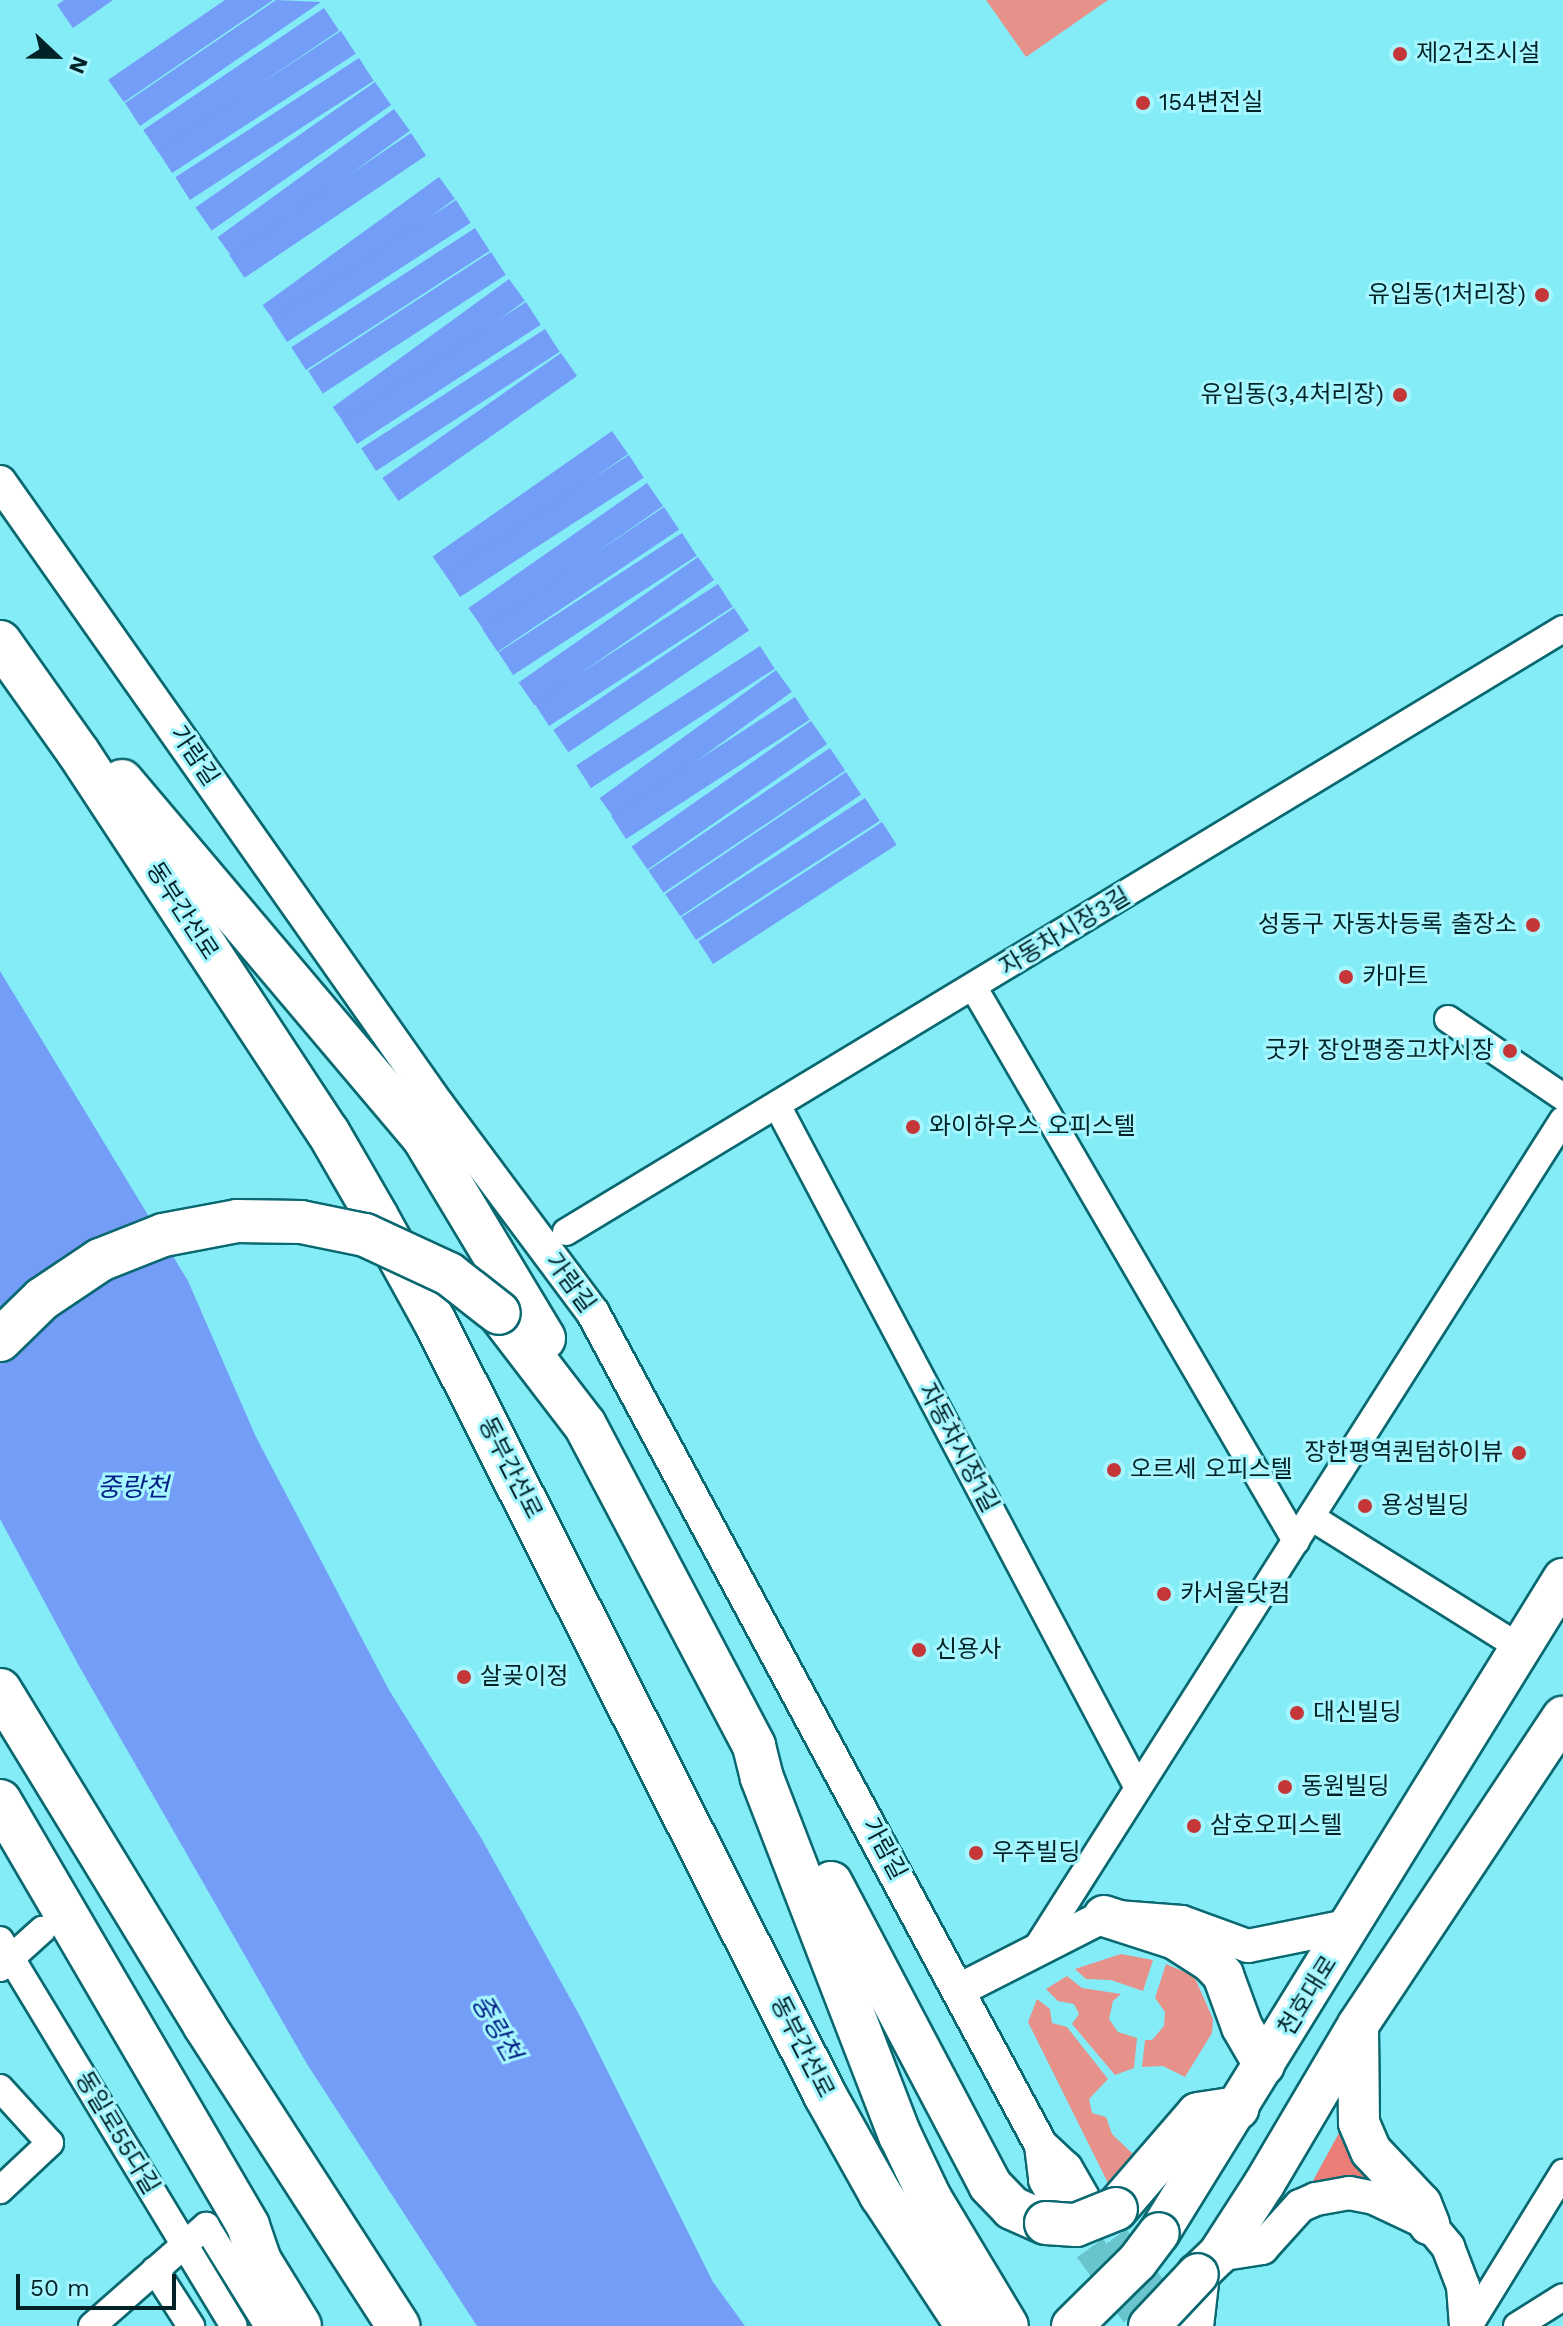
<!DOCTYPE html>
<html>
<head>
<meta charset="utf-8">
<style>
	body { margin:0 }
	#map { position:relative; width:1563px; height:2326px; overflow:hidden; background:#84ecf7; font-family:"Work Sans","Noto Sans KR",sans-serif }
	div>[style] { position:absolute }
	.green>* { inset:0; background:#e7918b }
	.forest>* { inset:0; background:#ec7c76 }
	.water>* { inset:0; background:#749df7; transform-origin:0 0 }
	.tertiary-tunnel>* { height:32px; margin-top:-16px; transform-origin:0; background:repeating-linear-gradient(90deg,#6ac4cd 0 32px,transparent 0 48px) }
	.roads { filter:drop-shadow(2px 0 #096870) drop-shadow(-2px 0 #096870) drop-shadow(0 2px #096870) drop-shadow(0 -2px #096870) }
	.minor>* { height:26px; margin:-13px; padding:0 13px; transform-origin:13px; border-radius:13px; background:#fff }
	.tertiary>* { height:32px; margin:-16px; padding:0 16px; transform-origin:16px; border-radius:16px; background:#fff }
	.primary>* { height:40px; margin:-20px; padding:0 20px; transform-origin:20px; border-radius:20px; background:#fff }
	.trunk>* { height:42px; margin:-21px; padding:0 21px; transform-origin:21px; border-radius:21px; background:#fff }
	.bridges { filter:drop-shadow(2px 0 #096870) drop-shadow(-2px 0 #096870) drop-shadow(0 2px #096870) drop-shadow(0 -2px #096870) }
	.primary-bridge>* { height:40px; margin:-20px; padding:0 20px; transform-origin:20px; border-radius:20px; background:#fff }
	.trunk-bridge>* { height:42px; margin:-21px; padding:0 21px; transform-origin:21px; border-radius:21px; background:#fff }
	.dots>* { width:22px; height:22px; translate:-50% -50%; box-sizing:border-box; border:4px solid #a6f6ff; border-radius:50% }
	span { translate:-50% -50%; white-space:nowrap; text-align:center; line-height:1.15; -webkit-text-stroke:6px #a6f6ff; paint-order:stroke }
	.poi-label { font-size:24px; color:#012327 }
	.left { translate:0 -50%; text-align:left }
	.right { translate:-100% -50%; text-align:right }
	.street-label { font-size:24px; color:#012327 }
	.water-label { font-size:26px; color:#042086; font-style:italic }
	.north { position:absolute; left:16px; top:16px; width:80px; height:80px; -webkit-text-stroke:6px #a6f6ff; paint-order:stroke; rotate:112deg; font-size:22px; font-weight:700; line-height:32px; text-align:center; color:#012327 }
	.north::after { content:''; display:block; margin:auto; width:28px; height:36px; background:#012327; clip-path:polygon(50% 0,100% 100%,50% 72%,0 100%) }
	.scale { position:absolute; left:16px; top:2274px; width:160px; height:36px; box-sizing:border-box; border:4px solid #012327; border-top:0; padding-left:10px; font-size:24px; line-height:28px; white-space:nowrap; color:#012327; -webkit-text-stroke:6px #a6f6ff; paint-order:stroke }
</style>
</head>
<body>
<div id="map">
	<div class="green">
		<div style="clip-path:polygon(986px 0,1108px 0,1026px 57px)"></div>
		<div style="clip-path:polygon(1121px 1954px,1153px 1960px,1143px 1991px,1111px 1980px,1086px 1979px,1075px 1969px)"></div>
		<div style="clip-path:polygon(1166px 1964px,1194px 1976px,1213px 2019px,1212px 2033px,1185px 2077px,1163px 2066px,1142px 2067px,1145px 2040px,1152px 2040px,1164px 2026px,1165px 2012px,1155px 1998px)"></div>
		<div style="clip-path:polygon(1067px 1976px,1082px 1988px,1121px 1994px,1113px 2001px,1109px 2019px,1118px 2032px,1137px 2038px,1134px 2068px,1115px 2075px,1072px 2024px,1079px 2014px,1074px 2004px,1058px 2001px,1046px 1989px)"></div>
		<div style="clip-path:polygon(1037px 1999px,1050px 2009px,1052px 2023px,1067px 2027px,1108px 2079px,1089px 2099px,1092px 2113px,1106px 2117px,1112px 2134px,1135px 2156px,1114px 2183px,1108px 2183px,1028px 2022px)"></div>
	</div>
	<div class="forest">
		<div style="clip-path:polygon(1345px 2122px,1398px 2193px,1308px 2190px)"></div>
	</div>
	<div class="water">
		<div style="clip-path:polygon(64px 0,113px 0,73px 28px,57px 5px)"></div>
		<div style="clip-path:polygon(225px 0,273px 0,124px 102px,108px 80px)"></div>
		<div style="clip-path:polygon(276px 0,321px 2px,140px 126px,125px 103px)"></div>
		<div style="left:324px;top:8px;width:27px;height:218px;rotate:56deg"></div>
		<div style="left:341px;top:31px;width:27px;height:219px;rotate:57deg"></div>
		<div style="left:359px;top:58px;width:27px;height:219px;rotate:57deg"></div>
		<div style="left:375px;top:82px;width:28px;height:219px;rotate:55deg"></div>
		<div style="left:394px;top:109px;width:27px;height:218px;rotate:54deg"></div>
		<div style="left:411px;top:133px;width:27px;height:219px;rotate:56deg"></div>
		<div style="left:439px;top:177px;width:27px;height:218px;rotate:54deg"></div>
		<div style="left:456px;top:200px;width:27px;height:219px;rotate:57deg"></div>
		<div style="left:475px;top:228px;width:27px;height:219px;rotate:57deg"></div>
		<div style="left:491px;top:252px;width:27px;height:218px;rotate:57deg"></div>
		<div style="left:509px;top:279px;width:27px;height:218px;rotate:54deg"></div>
		<div style="left:526px;top:302px;width:27px;height:219px;rotate:57deg"></div>
		<div style="left:545px;top:329px;width:27px;height:219px;rotate:57deg"></div>
		<div style="left:561px;top:353px;width:28px;height:218px;rotate:55deg"></div>
		<div style="left:612px;top:431px;width:28px;height:219px;rotate:55deg"></div>
		<div style="left:629px;top:455px;width:27px;height:219px;rotate:57deg"></div>
		<div style="left:647px;top:483px;width:28px;height:218px;rotate:55deg"></div>
		<div style="left:664px;top:507px;width:27px;height:219px;rotate:56deg"></div>
		<div style="left:682px;top:533px;width:27px;height:219px;rotate:57deg"></div>
		<div style="left:698px;top:557px;width:28px;height:219px;rotate:55deg"></div>
		<div style="left:718px;top:584px;width:27px;height:219px;rotate:57deg"></div>
		<div style="left:734px;top:608px;width:27px;height:218px;rotate:56deg"></div>
		<div style="left:760px;top:646px;width:27px;height:219px;rotate:57deg"></div>
		<div style="left:776px;top:670px;width:27px;height:218px;rotate:54deg"></div>
		<div style="left:795px;top:697px;width:27px;height:219px;rotate:57deg"></div>
		<div style="left:811px;top:721px;width:28px;height:219px;rotate:55deg"></div>
		<div style="left:830px;top:748px;width:27px;height:219px;rotate:56deg"></div>
		<div style="left:846px;top:772px;width:27px;height:218px;rotate:56deg"></div>
		<div style="left:865px;top:798px;width:27px;height:219px;rotate:57deg"></div>
		<div style="left:882px;top:822px;width:27px;height:219px;rotate:57deg"></div>
		<div style="clip-path:polygon(0 971px,188px 1281px,256px 1437px,389px 1690px,480px 1836px,581px 2018px,713px 2282px,745px 2326px,477px 2326px,307px 2064px,79px 1666px,0 1519px)"></div>
	</div>
	<div class="tertiary-tunnel">
		<div style="left:1085px;top:2200px;width:157px;rotate:53.6deg"></div>
		<div style="left:1062px;top:2209px;width:144px;rotate:54.3deg"></div>
	</div>
	<div class="roads">
		<div class="minor">
			<div style="left:974px;top:988px;width:640px;rotate:59.79deg"></div>
			<div style="left:1448px;top:1019px;width:139px;rotate:34.1deg"></div>
			<div style="left:778px;top:1107px;width:770px;rotate:62.14deg"></div>
			<div style="left:566px;top:1232px;width:1165px;rotate:-31.17deg"></div>
			<div style="left:1311px;top:1517px;width:248px;rotate:32deg"></div>
			<div style="left:0;top:1940px;width:451px;rotate:58.8deg"></div>
			<div style="left:1036px;top:1949px;width:982px;rotate:-57.56deg"></div>
			<div style="left:0;top:1968px;width:57px;rotate:-42.1deg"></div>
			<div style="left:0;top:2088px;width:74px;rotate:47.7deg"></div>
			<div style="left:50px;top:2143px;width:69px;rotate:136.8deg"></div>
			<div style="left:155px;top:2270px;width:67px;rotate:57.3deg"></div>
			<div style="left:92px;top:2326px;width:152px;rotate:-41.3deg"></div>
			<div style="left:206px;top:2226px;width:118px;rotate:58.2deg"></div>
			<div style="left:1469px;top:2326px;width:180px;rotate:-58.4deg"></div>
			<div style="left:1517px;top:2326px;width:54px;rotate:-32.2deg"></div>
		</div>
		<div class="tertiary">
			<div style="left:0;top:482px;width:762px;rotate:54.89deg"></div>
			<div style="left:438px;top:1105px;width:259px;rotate:53.3deg"></div>
			<div style="left:593px;top:1313px;width:945px;rotate:61.7deg"></div>
			<div style="left:1041px;top:2145px;width:34px;rotate:43deg"></div>
			<div style="left:1066px;top:2168px;width:34px;rotate:60deg"></div>
			<div style="left:959px;top:1990px;width:163px;rotate:-27deg"></div>
			<div style="left:1104px;top:1916px;width:78px;rotate:4.4deg"></div>
			<div style="left:1182px;top:1922px;width:70px;rotate:20deg"></div>
			<div style="left:1248px;top:1946px;width:106px;rotate:-11.4deg"></div>
			<div style="left:1041px;top:2145px;width:35px;rotate:83deg"></div>
			<div style="left:1045px;top:2180px;width:30px;rotate:60deg"></div>
			<div style="left:1218px;top:2255px;width:45px;rotate:-9deg"></div>
			<div style="left:1262px;top:2248px;width:57px;rotate:-47.9deg"></div>
			<div style="left:1300px;top:2206px;width:17px;rotate:-24deg"></div>
			<div style="left:1316px;top:2199px;width:34px;rotate:-10deg"></div>
			<div style="left:1349px;top:2193px;width:25px;rotate:11deg"></div>
			<div style="left:1374px;top:2198px;width:61px;rotate:25.3deg"></div>
			<div style="left:1429px;top:2224px;width:30px;rotate:50deg"></div>
			<div style="left:1448px;top:2247px;width:42px;rotate:69deg"></div>
			<div style="left:1463px;top:2286px;width:40px;rotate:85.7deg"></div>
		</div>
		<div class="primary">
			<div style="left:1104px;top:1916px;width:75px;rotate:17.9deg"></div>
			<div style="left:1175px;top:1939px;width:43px;rotate:32.6deg"></div>
			<div style="left:1211px;top:1962px;width:18px;rotate:47deg"></div>
			<div style="left:1223px;top:1975px;width:55px;rotate:69.9deg"></div>
			<div style="left:1242px;top:2027px;width:44px;rotate:59.9deg"></div>
			<div style="left:1358px;top:2028px;width:95px;rotate:89.4deg"></div>
			<div style="left:1359px;top:2123px;width:30px;rotate:67deg"></div>
			<div style="left:1371px;top:2151px;width:73px;rotate:46.7deg"></div>
			<div style="left:1421px;top:2204px;width:22px;rotate:68deg"></div>
			<div style="left:1159px;top:2233px;width:769px;rotate:-58.29deg"></div>
			<div style="left:1198px;top:2274px;width:28px;rotate:-44deg"></div>
			<div style="left:1218px;top:2255px;width:85px;rotate:-57.1deg"></div>
			<div style="left:1264px;top:2184px;width:185px;rotate:-59.4deg"></div>
			<div style="left:1358px;top:2025px;width:370px;rotate:-56.4deg"></div>
		</div>
		<div class="trunk">
			<div style="left:0;top:642px;width:135px;rotate:54.7deg"></div>
			<div style="left:78px;top:752px;width:455px;rotate:56.7deg"></div>
			<div style="left:328px;top:1132px;width:98px;rotate:60deg"></div>
			<div style="left:377px;top:1217px;width:120px;rotate:61.1deg"></div>
			<div style="left:435px;top:1322px;width:866px;rotate:63.23deg"></div>
			<div style="left:825px;top:2095px;width:115px;rotate:60.8deg"></div>
			<div style="left:881px;top:2195px;width:157px;rotate:56.7deg"></div>
			<div style="left:122px;top:781px;width:466px;rotate:49.8deg"></div>
			<div style="left:423px;top:1137px;width:235px;rotate:59deg"></div>
			<div style="left:499px;top:1313px;width:141px;rotate:52.5deg"></div>
			<div style="left:585px;top:1425px;width:363px;rotate:62.2deg"></div>
			<div style="left:754px;top:1746px;width:33px;rotate:76deg"></div>
			<div style="left:762px;top:1778px;width:383px;rotate:68.9deg"></div>
			<div style="left:900px;top:2135px;width:70px;rotate:64.5deg"></div>
			<div style="left:930px;top:2198px;width:149px;rotate:59deg"></div>
			<div style="left:0;top:1690px;width:394px;rotate:58.6deg"></div>
			<div style="left:205px;top:2026px;width:357px;rotate:57.2deg"></div>
			<div style="left:0;top:1801px;width:492px;rotate:59.7deg"></div>
			<div style="left:248px;top:2226px;width:37px;rotate:71deg"></div>
			<div style="left:260px;top:2261px;width:76px;rotate:58.4deg"></div>
			<div style="left:831px;top:1883px;width:341px;rotate:62.2deg"></div>
			<div style="left:990px;top:2185px;width:32px;rotate:46deg"></div>
			<div style="left:1012px;top:2208px;width:37px;rotate:24deg"></div>
			<div style="left:1116px;top:2209px;width:125px;rotate:-49.2deg"></div>
			<div style="left:1198px;top:2114px;width:40px;rotate:-8.5deg"></div>
			<div style="left:1192px;top:2326px;width:52px;rotate:-83.4deg"></div>
		</div>
	</div>
	<div class="bridges">
		<div class="primary-bridge">
			<div style="left:1072px;top:2326px;width:91px;rotate:-44.6deg"></div>
			<div style="left:1137px;top:2262px;width:36px;rotate:-53deg"></div>
			<div style="left:1149px;top:2326px;width:71px;rotate:-46.7deg"></div>
		</div>
		<div class="trunk-bridge">
			<div style="left:0;top:1340px;width:59px;rotate:-44.3deg"></div>
			<div style="left:42px;top:1299px;width:70px;rotate:-33.9deg"></div>
			<div style="left:100px;top:1260px;width:68px;rotate:-21.6deg"></div>
			<div style="left:163px;top:1235px;width:75px;rotate:-10.7deg"></div>
			<div style="left:237px;top:1221px;width:64px;rotate:0.9deg"></div>
			<div style="left:301px;top:1222px;width:65px;rotate:11.5deg"></div>
			<div style="left:365px;top:1235px;width:93px;rotate:24.9deg"></div>
			<div style="left:449px;top:1274px;width:63px;rotate:38deg"></div>
			<div style="left:1046px;top:2223px;width:30px;rotate:4deg"></div>
			<div style="left:1076px;top:2225px;width:43px;rotate:-21.8deg"></div>
		</div>
	</div>
	<div class="dots">
		<div style="left:1400px;top:54px;background:#c53639"></div>
		<div style="left:1143px;top:103px;background:#c53639"></div>
		<div style="left:1542px;top:295px;background:#c53639"></div>
		<div style="left:1400px;top:395px;background:#c53639"></div>
		<div style="left:1533px;top:925px;background:#c53639"></div>
		<div style="left:1346px;top:977px;background:#c53639"></div>
		<div style="left:1510px;top:1051px;background:#c53639"></div>
		<div style="left:913px;top:1127px;background:#c53639"></div>
		<div style="left:1519px;top:1453px;background:#c53639"></div>
		<div style="left:1114px;top:1470px;background:#c53639"></div>
		<div style="left:1365px;top:1506px;background:#c53639"></div>
		<div style="left:1164px;top:1594px;background:#c53639"></div>
		<div style="left:919px;top:1650px;background:#c53639"></div>
		<div style="left:464px;top:1677px;background:#c53639"></div>
		<div style="left:1297px;top:1713px;background:#c53639"></div>
		<div style="left:1285px;top:1787px;background:#c53639"></div>
		<div style="left:1194px;top:1826px;background:#c53639"></div>
		<div style="left:976px;top:1853px;background:#c53639"></div>
	</div>
	<div class="poi-label">
		<span class="left" style="left:1416px;top:54px">제2건조시설</span>
		<span class="left" style="left:1159px;top:103px">154변전실</span>
		<span class="right" style="left:1526px;top:295px">유입동(1처리장)</span>
		<span class="right" style="left:1384px;top:395px">유입동(3,4처리장)</span>
		<span class="right" style="left:1517px;top:925px">성동구 자동차등록 출장소</span>
		<span class="left" style="left:1362px;top:977px">카마트</span>
		<span class="right" style="left:1494px;top:1051px">굿카 장안평중고차시장</span>
		<span class="left" style="left:929px;top:1127px">와이하우스 오피스텔</span>
		<span class="right" style="left:1503px;top:1453px">장한평역퀀텀하이뷰</span>
		<span class="left" style="left:1130px;top:1470px">오르세 오피스텔</span>
		<span class="left" style="left:1381px;top:1506px">용성빌딩</span>
		<span class="left" style="left:1180px;top:1594px">카서울닷컴</span>
		<span class="left" style="left:935px;top:1650px">신용사</span>
		<span class="left" style="left:480px;top:1677px">살곶이정</span>
		<span class="left" style="left:1313px;top:1713px">대신빌딩</span>
		<span class="left" style="left:1301px;top:1787px">동원빌딩</span>
		<span class="left" style="left:1210px;top:1826px">삼호오피스텔</span>
		<span class="left" style="left:992px;top:1853px">우주빌딩</span>
	</div>
	<div class="street-label">
		<span style="left:194px;top:756px;rotate:56deg">가람길</span>
		<span style="left:182px;top:911px;rotate:57deg">동부간선로</span>
		<span style="left:1065px;top:932px;rotate:-31deg">자동차시장3길</span>
		<span style="left:570px;top:1283px;rotate:54deg">가람길</span>
		<span style="left:958px;top:1448px;rotate:62deg">자동차시장1길</span>
		<span style="left:510px;top:1468px;rotate:63deg">동부간선로</span>
		<span style="left:884px;top:1849px;rotate:62deg">가람길</span>
		<span style="left:1308px;top:1996px;rotate:-58deg">천호대로</span>
		<span style="left:802px;top:2047px;rotate:63deg">동부간선로</span>
		<span style="left:117px;top:2133px;rotate:59deg">동일로55다길</span>
	</div>
	<div class="water-label">
		<span style="left:133px;top:1488px">중랑천</span>
		<span style="left:496px;top:2028px;rotate:60deg">중랑천</span>
	</div>
	<div class="north">N</div>
	<div class="scale">50 m</div>
</div>
</body>
</html>
